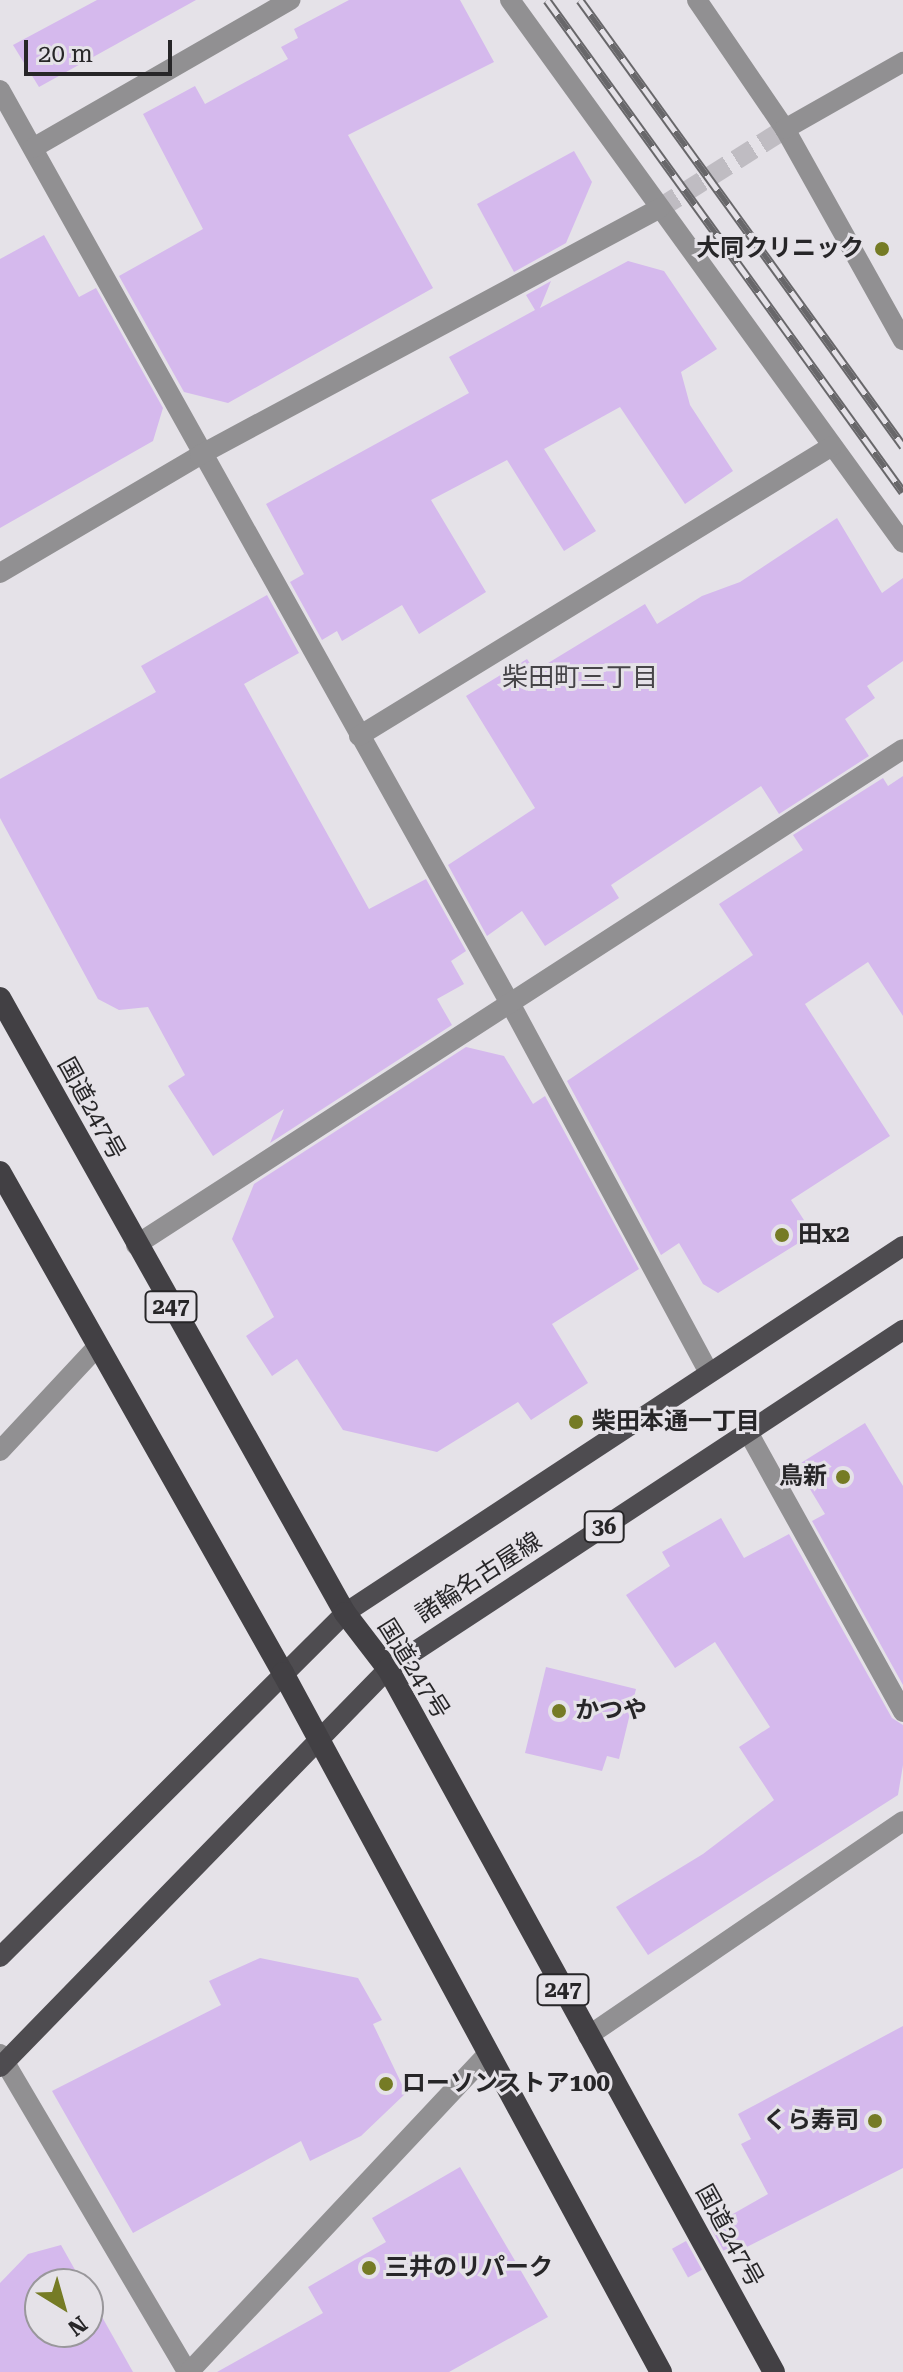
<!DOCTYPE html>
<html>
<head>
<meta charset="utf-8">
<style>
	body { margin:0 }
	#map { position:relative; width:903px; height:2372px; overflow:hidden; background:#e5e2e8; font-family:"Roboto Serif","Noto Sans JP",serif }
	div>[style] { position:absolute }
	.building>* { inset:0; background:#d5b9ed; transform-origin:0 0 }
	.minor-tunnel>* { height:20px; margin-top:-10px; transform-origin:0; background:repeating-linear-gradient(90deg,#bfbcc2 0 20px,transparent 0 30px) }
	.minor>* { height:20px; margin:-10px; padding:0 10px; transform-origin:10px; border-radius:10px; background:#919092 }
	.tertiary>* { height:20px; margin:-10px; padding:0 10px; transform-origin:10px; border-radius:10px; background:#919092 }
	.primary>* { height:20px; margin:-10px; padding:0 10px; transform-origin:10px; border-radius:10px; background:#4e4c50 }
	.trunk>* { height:22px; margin:-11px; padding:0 11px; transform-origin:11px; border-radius:11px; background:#424044 }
	.rail>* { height:9px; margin-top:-4.5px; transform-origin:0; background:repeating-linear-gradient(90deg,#e5e2e8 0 18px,#68676a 0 36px); box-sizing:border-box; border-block:2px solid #68676a }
	.dots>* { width:22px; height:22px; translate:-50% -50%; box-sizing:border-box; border:4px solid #e5e2e8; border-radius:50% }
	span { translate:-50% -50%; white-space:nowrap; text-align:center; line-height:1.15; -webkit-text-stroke:6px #e5e2e8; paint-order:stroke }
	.shield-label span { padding:2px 6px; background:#e5e2e8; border:2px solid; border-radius:6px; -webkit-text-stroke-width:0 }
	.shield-label { font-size:22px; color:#272628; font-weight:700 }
	.poi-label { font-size:24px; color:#272628; font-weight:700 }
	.right { translate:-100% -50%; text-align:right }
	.left { translate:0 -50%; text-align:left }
	.street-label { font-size:24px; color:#272628 }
	.neighbourhood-label { font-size:26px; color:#464448 }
	.north { position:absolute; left:24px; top:2268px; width:80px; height:80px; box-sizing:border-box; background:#e5e2e8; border:2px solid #99979b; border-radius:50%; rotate:143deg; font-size:22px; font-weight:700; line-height:32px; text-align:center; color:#272628 }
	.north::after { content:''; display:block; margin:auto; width:28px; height:36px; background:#757b25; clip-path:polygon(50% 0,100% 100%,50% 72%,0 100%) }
	.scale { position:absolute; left:24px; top:40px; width:148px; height:36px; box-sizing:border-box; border:4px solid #272628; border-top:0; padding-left:10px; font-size:24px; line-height:28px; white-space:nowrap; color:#272628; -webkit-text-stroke:6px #e5e2e8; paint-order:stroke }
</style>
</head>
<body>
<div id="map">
	<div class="building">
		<div style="clip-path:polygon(97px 0,196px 0,39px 87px,13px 45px)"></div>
		<div style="clip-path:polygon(349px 0,460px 0,494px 62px,348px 135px,433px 288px,228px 403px,184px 392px,119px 276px,203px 229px,143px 114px,195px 86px,205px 104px,288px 59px,281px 47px,298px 38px,294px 29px)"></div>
		<div style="clip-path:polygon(574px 151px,592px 182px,566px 243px,514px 272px,477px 204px)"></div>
		<div style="clip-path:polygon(44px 235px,79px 297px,96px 288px,163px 408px,153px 441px,0 528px,0 259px)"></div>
		<div style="clip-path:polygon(628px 261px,664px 271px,717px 349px,681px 372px,690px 405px,733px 471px,685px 504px,620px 407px,544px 449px,596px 531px,564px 551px,507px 460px,431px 500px,486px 592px,419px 634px,402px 605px,342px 641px,337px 631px,322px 640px,290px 582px,304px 574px,266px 504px,469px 393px,449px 357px,535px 310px,526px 295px,551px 281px,540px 308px)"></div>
		<div style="clip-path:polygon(837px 518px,882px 593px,903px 578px,903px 661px,867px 686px,875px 698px,845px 719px,869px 756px,779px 814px,761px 786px,611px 885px,619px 898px,545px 946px,522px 911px,487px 936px,448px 865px,535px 808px,466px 696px,527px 659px,535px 671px,645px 604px,657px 624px,702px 596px,740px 582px)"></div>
		<div style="clip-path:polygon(267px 595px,299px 653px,244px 684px,369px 909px,426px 879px,466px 951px,451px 961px,464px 984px,437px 999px,452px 1025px,270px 1143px,284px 1109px,213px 1156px,168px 1086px,185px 1075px,148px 1007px,119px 1010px,98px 999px,0 818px,0 779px,156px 692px,141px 666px)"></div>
		<div style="clip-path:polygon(903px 776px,903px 1016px,868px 962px,805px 1004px,890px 1136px,791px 1200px,813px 1234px,718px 1293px,703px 1284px,679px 1243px,661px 1255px,567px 1081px,753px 955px,719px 904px,803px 850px,793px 835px,883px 778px,888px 786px)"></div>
		<div style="clip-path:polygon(466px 1047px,504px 1056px,533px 1104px,545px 1096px,639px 1269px,552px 1324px,588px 1383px,531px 1420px,518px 1402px,437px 1452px,343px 1430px,297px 1359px,272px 1376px,246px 1336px,274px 1317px,232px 1239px,254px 1184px)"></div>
		<div style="clip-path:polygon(865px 1423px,903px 1486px,903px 1685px,812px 1521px,825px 1514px,796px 1466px)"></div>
		<div style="clip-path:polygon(721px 1518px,744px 1558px,789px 1534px,892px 1718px,903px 1725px,903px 1765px,898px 1795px,648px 1955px,616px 1907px,703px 1854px,774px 1800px,739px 1747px,770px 1727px,715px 1642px,675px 1668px,626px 1595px,670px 1566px,662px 1552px)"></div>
		<div style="clip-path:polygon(546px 1667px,636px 1689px,619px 1759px,607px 1756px,602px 1771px,525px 1753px)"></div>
		<div style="clip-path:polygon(260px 1958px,358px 1978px,382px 2020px,373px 2024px,406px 2093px,361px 2136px,310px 2161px,301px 2141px,133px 2233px,52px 2091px,221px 2005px,209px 1981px)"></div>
		<div style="clip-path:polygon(903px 2026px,903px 2168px,727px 2257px,710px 2227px,768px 2194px,741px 2144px,751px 2139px,738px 2114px)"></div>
		<div style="clip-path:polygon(460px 2167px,548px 2317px,449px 2372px,217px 2372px,323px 2313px,308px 2287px,386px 2242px,372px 2218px)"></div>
		<div style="left:686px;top:2241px;width:33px;height:16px;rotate:61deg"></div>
		<div style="clip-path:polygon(61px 2245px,83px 2284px,40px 2284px,40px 2332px,88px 2332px,88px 2292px,133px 2372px,0 2372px,0 2283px,28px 2254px)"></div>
	</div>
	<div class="minor-tunnel">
		<div style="left:660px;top:208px;width:148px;rotate:-32.3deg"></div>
	</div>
	<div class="minor">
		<div style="left:510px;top:0;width:670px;rotate:54.1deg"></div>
		<div style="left:0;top:90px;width:1048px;rotate:60.82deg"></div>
		<div style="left:511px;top:1005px;width:416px;rotate:61.7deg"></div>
		<div style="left:33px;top:148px;width:297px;rotate:-29.9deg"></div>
		<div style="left:0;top:573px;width:232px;rotate:-30.5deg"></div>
		<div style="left:200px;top:455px;width:522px;rotate:-28.23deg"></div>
		<div style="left:359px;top:736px;width:555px;rotate:-31.51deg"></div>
		<div style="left:136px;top:1245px;width:913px;rotate:-32.89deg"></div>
		<div style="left:748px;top:1432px;width:320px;rotate:61deg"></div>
		<div style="left:0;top:1451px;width:142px;rotate:-47deg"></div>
		<div style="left:588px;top:2036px;width:381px;rotate:-34.3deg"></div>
		<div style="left:0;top:2054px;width:369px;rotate:59.5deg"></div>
		<div style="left:189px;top:2372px;width:438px;rotate:-46.8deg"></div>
	</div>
	<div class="tertiary">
		<div style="left:697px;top:0;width:156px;rotate:55.7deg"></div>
		<div style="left:785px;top:129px;width:242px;rotate:60.8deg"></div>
		<div style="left:785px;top:129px;width:136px;rotate:-29.6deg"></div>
	</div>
	<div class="primary">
		<div style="left:0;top:1957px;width:487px;rotate:-44.9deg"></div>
		<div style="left:345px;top:1613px;width:668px;rotate:-33.33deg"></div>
		<div style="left:0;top:2067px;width:556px;rotate:-45.73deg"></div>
		<div style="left:388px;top:1669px;width:617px;rotate:-33.36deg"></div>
	</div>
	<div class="trunk">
		<div style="left:0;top:998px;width:705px;rotate:60.71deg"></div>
		<div style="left:345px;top:1613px;width:71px;rotate:52.5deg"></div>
		<div style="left:388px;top:1669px;width:802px;rotate:61.23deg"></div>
		<div style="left:0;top:1172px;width:575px;rotate:60.54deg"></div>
		<div style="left:283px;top:1673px;width:795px;rotate:61.6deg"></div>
	</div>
	<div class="rail">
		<div style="left:547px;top:0;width:607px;rotate:54.11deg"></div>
		<div style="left:580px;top:0;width:551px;rotate:54.09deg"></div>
	</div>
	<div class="dots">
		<div style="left:882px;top:249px;background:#757b25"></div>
		<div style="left:782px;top:1235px;background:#757b25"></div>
		<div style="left:576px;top:1422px;background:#757b25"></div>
		<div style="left:843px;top:1477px;background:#757b25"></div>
		<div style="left:559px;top:1711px;background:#757b25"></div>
		<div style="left:386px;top:2084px;background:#757b25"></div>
		<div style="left:875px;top:2121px;background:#757b25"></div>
		<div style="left:369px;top:2268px;background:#757b25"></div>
	</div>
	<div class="shield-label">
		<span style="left:171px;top:1307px">247</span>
		<span style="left:604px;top:1527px">36</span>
		<span style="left:563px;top:1990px">247</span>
	</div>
	<div class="poi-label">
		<span class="right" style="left:864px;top:249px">大同クリニック</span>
		<span class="left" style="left:798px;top:1235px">田x2</span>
		<span class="left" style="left:592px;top:1422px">柴田本通一丁目</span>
		<span class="right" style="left:827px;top:1477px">鳥新</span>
		<span class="left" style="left:575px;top:1711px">かつや</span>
		<span class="left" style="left:402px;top:2084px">ローソンストア100</span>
		<span class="right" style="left:859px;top:2121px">くら寿司</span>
		<span class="left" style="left:385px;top:2268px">三井のリパーク</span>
	</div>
	<div class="street-label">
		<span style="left:91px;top:1109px;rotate:61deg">国道247号</span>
		<span style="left:479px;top:1578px;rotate:-33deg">諸輪名古屋線</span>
		<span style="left:413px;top:1669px;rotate:58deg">国道247号</span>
		<span style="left:729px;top:2236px;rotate:61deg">国道247号</span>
	</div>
	<div class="neighbourhood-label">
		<span style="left:580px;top:678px">柴田町三丁目</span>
	</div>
	<div class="north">N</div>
	<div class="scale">20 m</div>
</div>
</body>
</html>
